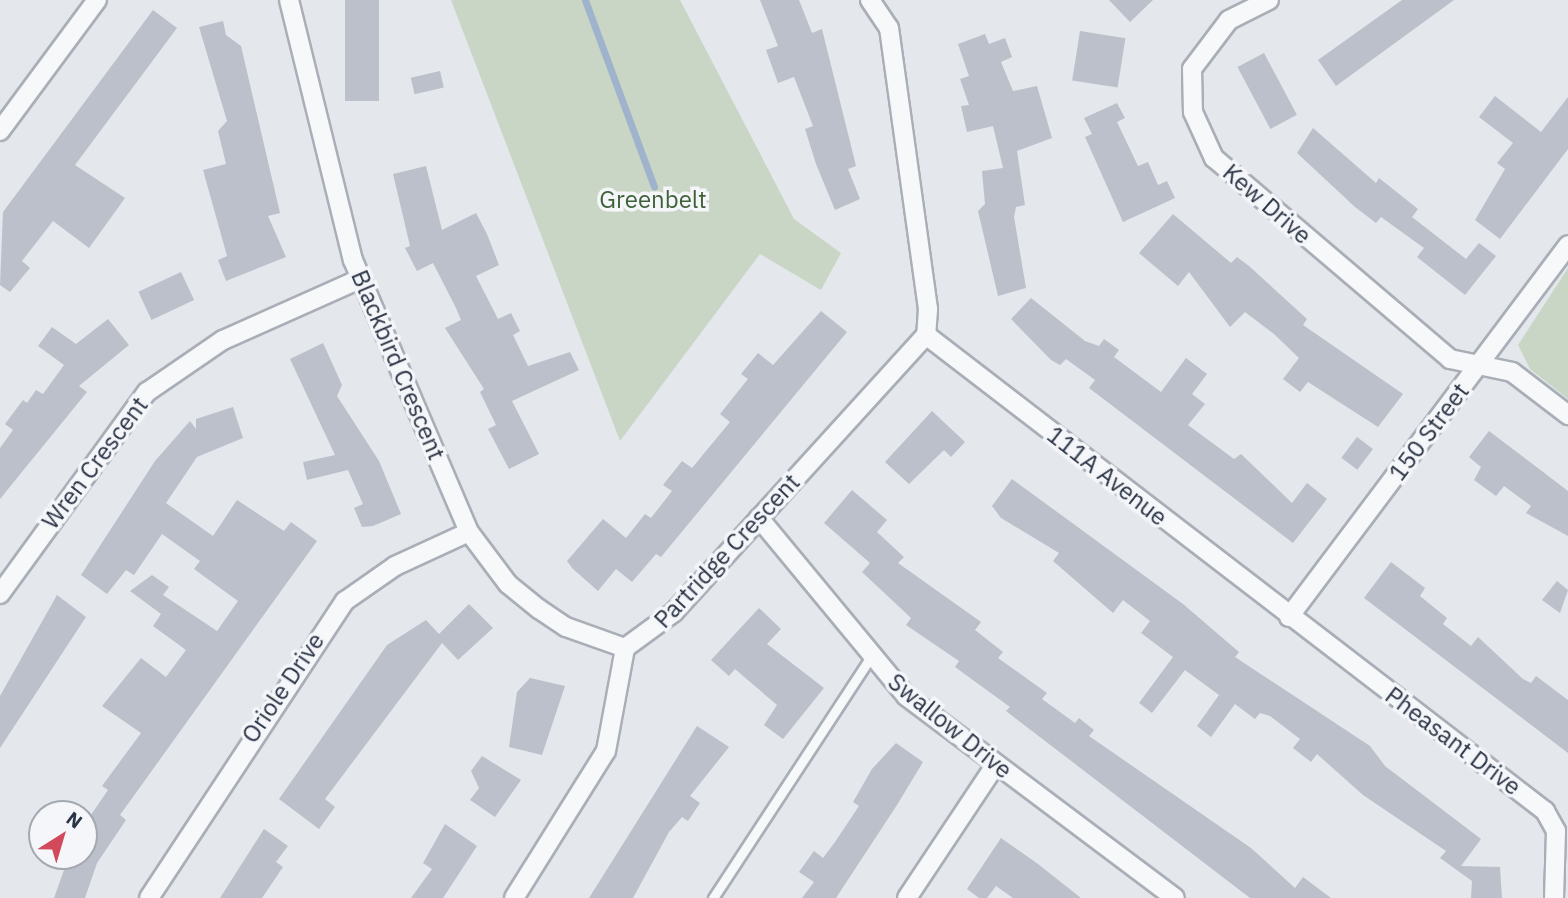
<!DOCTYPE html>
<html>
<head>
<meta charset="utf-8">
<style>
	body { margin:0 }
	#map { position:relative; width:1568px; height:898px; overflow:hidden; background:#e4e7ec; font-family:"IBM Plex Sans",sans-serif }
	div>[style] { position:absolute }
	.green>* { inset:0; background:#c9d6c5 }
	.stream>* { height:7px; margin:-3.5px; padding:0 3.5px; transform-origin:3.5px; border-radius:3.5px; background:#9fb4cc }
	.building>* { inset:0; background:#bbc0ca; transform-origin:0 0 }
	.roads { filter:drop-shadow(2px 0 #a9aeb7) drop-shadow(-2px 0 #a9aeb7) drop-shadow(0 2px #a9aeb7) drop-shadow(0 -2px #a9aeb7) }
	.lane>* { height:9px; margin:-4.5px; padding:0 4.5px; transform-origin:4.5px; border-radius:4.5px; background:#f7f8fa }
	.street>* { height:18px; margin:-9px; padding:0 9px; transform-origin:9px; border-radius:9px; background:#f7f8fa }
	span { translate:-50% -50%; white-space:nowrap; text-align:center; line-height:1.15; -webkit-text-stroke:7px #f4f6f9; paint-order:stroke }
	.park-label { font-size:24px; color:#3f6138 }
	.street-label { font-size:24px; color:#2b3445 }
	.north { position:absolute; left:28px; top:800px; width:70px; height:70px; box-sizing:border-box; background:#f4f6f9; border:2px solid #a4a8b1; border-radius:50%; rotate:37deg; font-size:19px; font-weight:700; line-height:28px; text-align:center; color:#2b3445 }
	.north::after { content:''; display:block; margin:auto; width:24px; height:32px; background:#d1495b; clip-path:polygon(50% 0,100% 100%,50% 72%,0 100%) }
</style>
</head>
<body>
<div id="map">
	<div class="green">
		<div style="clip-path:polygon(451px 0,680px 0,794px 219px,841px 253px,821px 290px,760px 254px,620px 441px)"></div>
		<div style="clip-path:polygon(1568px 268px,1568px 399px,1530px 369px,1518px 345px)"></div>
	</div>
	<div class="stream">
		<div style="left:585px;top:0;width:199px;rotate:69.7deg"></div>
	</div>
	<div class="building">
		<div style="left:345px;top:0;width:34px;height:101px"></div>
		<div style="clip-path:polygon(760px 0,799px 0,812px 33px,822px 29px,856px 166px,848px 169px,860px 199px,835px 210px,816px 164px,805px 129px,813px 126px,794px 77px,778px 83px,766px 50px,778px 46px)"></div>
		<div style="clip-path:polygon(1109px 0,1153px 0,1130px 22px)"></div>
		<div style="clip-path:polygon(1402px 0,1454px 0,1336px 86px,1318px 60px)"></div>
		<div style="clip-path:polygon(153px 10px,177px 28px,75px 165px,125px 198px,89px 248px,53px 221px,22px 261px,30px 268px,10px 292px,0 285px,3px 212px)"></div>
		<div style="clip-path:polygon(223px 21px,226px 35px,241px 46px,280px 213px,268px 216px,286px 257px,226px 281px,218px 260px,227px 256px,203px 170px,226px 164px,218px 131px,227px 121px,199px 27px)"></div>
		<div style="left:1080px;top:31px;width:46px;height:50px;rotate:9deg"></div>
		<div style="clip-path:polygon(985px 34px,989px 44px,1005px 38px,1012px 57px,1001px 62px,1013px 91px,1037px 86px,1052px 138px,1017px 151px,1025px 205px,1016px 207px,1014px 217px,1026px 288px,998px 296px,978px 211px,985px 204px,982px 171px,1003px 168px,993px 126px,967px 132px,961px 106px,969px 105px,960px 79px,969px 76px,958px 44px)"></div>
		<div style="left:1264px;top:53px;width:70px;height:30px;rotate:62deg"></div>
		<div style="left:440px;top:71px;width:17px;height:30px;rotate:77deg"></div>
		<div style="clip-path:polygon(1495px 96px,1541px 132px,1568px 97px,1568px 149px,1500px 239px,1475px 220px,1505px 169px,1497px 163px,1513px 143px,1479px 117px)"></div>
		<div style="clip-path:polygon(1117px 103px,1125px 118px,1117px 122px,1138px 166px,1148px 162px,1158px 185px,1167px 181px,1175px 198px,1123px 222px,1085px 137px,1092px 134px,1084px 118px)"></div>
		<div style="clip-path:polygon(1313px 128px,1376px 183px,1379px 178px,1418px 209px,1412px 217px,1466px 259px,1479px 243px,1496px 256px,1465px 295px,1417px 257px,1424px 248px,1381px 217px,1376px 223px,1355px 207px,1297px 153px)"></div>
		<div style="clip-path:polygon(426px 166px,442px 230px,476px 213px,487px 234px,499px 265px,476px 276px,498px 319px,511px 313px,520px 331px,513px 335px,528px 366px,570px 352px,579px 370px,512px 401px,539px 454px,509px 469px,488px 429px,496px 425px,480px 392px,484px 389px,445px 328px,461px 320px,456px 308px,433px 263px,417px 271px,405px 248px,410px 246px,393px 174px)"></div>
		<div style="clip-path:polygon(1173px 214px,1231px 263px,1237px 257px,1249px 266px,1307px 319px,1303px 325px,1403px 394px,1378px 427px,1308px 382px,1300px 392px,1283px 379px,1299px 358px,1274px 334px,1245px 312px,1230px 327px,1189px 272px,1178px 286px,1139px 253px)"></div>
		<div style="left:181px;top:272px;width:31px;height:47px;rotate:65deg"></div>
		<div style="clip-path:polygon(1031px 298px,1085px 341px,1099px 346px,1104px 339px,1119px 350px,1114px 357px,1161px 392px,1186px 358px,1207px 374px,1192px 394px,1205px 404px,1188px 425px,1234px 459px,1241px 454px,1292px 503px,1307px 483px,1327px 499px,1293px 543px,1089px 388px,1095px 380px,1066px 359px,1060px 365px,1051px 360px,1011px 319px)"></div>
		<div style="clip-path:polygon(821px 311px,847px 332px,661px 557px,656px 554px,632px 582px,616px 569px,598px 591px,573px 569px,567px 561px,603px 519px,626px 538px,645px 514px,651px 518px,672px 491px,663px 485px,682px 461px,692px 468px,730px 422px,720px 414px,748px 379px,741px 374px,758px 353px,773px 365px)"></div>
		<div style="clip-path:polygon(108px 319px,129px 345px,79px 386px,87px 392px,0 499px,0 448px,13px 430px,5px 424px,23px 400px,27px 403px,36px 390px,43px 394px,64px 365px,38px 346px,52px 327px,76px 344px)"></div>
		<div style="clip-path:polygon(323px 343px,342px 385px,337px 396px,379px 461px,401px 514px,373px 526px,362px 527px,354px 508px,363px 504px,348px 470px,307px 480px,303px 462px,335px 455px,290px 359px)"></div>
		<div style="clip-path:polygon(233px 407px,243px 438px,197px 457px,166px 503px,213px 536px,237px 500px,284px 531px,291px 522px,317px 541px,120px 815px,126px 820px,97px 863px,85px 898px,54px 898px,69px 856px,84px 856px,84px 825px,108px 790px,102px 786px,141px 733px,102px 706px,141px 658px,166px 677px,186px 650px,153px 626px,161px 614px,130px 591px,152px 575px,169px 587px,163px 595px,217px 631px,238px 601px,194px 569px,200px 561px,162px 534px,134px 575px,126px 570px,107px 594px,81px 575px,155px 461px,190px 421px,196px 429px,196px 419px)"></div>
		<div style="clip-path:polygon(932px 411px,965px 442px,951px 457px,944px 450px,909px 484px,885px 462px)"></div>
		<div style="clip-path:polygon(1489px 431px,1568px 491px,1568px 536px,1526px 513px,1531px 506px,1504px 486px,1496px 496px,1474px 480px,1481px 467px,1469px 457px)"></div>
		<div style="left:1357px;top:437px;width:20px;height:26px;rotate:37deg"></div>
		<div style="clip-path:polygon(1012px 479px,1183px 604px,1239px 652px,1235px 657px,1370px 746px,1385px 766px,1481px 839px,1461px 866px,1500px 867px,1502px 898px,1471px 898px,1472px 881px,1440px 858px,1446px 851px,1363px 795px,1317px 754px,1311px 762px,1293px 748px,1300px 739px,1270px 716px,1260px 713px,1255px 719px,1235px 704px,1211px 737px,1197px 726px,1219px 695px,1185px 670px,1152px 713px,1139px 703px,1173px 657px,1141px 633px,1150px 621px,1123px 600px,1113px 613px,1053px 561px,1059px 553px,1001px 518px,992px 506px)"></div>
		<div style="clip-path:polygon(852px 490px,887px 520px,877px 532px,904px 557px,898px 563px,981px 622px,975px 630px,1003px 652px,998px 658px,1047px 693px,1042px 699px,1075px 723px,1079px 718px,1094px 730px,1089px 736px,1251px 848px,1295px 888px,1303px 877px,1331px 898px,1250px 898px,1006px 711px,1010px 707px,955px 667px,959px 661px,906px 625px,911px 618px,862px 572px,870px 563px,824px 523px)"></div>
		<div style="clip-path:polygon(1391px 562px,1425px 588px,1420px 596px,1447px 618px,1443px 624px,1471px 646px,1478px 637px,1523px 679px,1531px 683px,1536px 676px,1568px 700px,1568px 753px,1364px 598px)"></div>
		<div style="clip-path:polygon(1557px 581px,1568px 590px,1560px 613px,1542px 600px)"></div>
		<div style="clip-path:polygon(57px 595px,86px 617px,0 748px,0 696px)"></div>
		<div style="clip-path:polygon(469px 604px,493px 628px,458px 660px,442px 643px,325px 799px,335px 807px,319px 829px,279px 799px,387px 645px,426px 620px,439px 634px)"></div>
		<div style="clip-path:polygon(759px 608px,781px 629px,767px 644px,824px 688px,783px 739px,764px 725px,777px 705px,735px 669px,729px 676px,711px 660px)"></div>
		<div style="clip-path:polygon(530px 678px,565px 686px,542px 755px,509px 747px,517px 692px)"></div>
		<div style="clip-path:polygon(697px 726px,729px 747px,690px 796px,700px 803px,688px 821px,682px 817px,669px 832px,633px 898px,589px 898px)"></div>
		<div style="clip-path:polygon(896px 743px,923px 762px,897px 805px,836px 898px,802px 898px,814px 882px,799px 872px,814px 851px,823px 858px,835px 842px,859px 806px,853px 802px,872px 769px)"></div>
		<div style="clip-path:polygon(482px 756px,521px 780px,495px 817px,470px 800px,479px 788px,471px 771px)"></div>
		<div style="clip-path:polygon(445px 824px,477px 846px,443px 898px,411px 898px,432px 869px,423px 863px)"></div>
		<div style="clip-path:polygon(264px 829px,288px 846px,276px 862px,283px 867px,262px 898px,220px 898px)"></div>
		<div style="clip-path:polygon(1001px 838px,1038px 864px,1081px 898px,1013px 898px,996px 886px,987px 898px,979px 898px,967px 889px)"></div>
	</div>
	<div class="roads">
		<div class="lane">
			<div style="left:713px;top:898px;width:288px;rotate:-56.8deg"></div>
		</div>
		<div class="street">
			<div style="left:289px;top:0;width:268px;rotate:76.2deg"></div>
			<div style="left:353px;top:260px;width:296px;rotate:66.9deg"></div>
			<div style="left:469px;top:532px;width:65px;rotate:53.1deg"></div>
			<div style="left:508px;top:584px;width:40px;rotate:39deg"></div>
			<div style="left:539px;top:609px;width:32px;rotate:34deg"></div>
			<div style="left:566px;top:627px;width:63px;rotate:19.6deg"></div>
			<div style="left:870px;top:0;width:34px;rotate:56deg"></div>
			<div style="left:889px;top:28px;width:284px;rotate:82.1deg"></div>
			<div style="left:928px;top:309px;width:26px;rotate:94deg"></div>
			<div style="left:1269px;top:0;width:45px;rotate:153.4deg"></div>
			<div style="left:1229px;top:20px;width:61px;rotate:127.1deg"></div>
			<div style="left:1192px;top:69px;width:43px;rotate:88.7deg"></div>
			<div style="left:1193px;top:112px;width:51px;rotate:65.5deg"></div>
			<div style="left:1214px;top:158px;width:310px;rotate:40.4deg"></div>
			<div style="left:1450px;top:359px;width:63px;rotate:11.8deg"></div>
			<div style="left:1512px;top:372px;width:71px;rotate:37.5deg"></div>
			<div style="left:0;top:131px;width:163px;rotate:-53.5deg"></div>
			<div style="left:926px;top:335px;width:781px;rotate:37.56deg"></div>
			<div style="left:1545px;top:811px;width:23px;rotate:61deg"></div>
			<div style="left:1556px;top:831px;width:67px;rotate:91.7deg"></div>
			<div style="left:759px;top:518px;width:231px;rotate:50.4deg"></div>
			<div style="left:906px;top:696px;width:336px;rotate:36.9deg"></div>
			<div style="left:0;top:594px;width:250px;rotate:-54deg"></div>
			<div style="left:147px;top:392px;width:92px;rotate:-34.4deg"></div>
			<div style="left:223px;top:340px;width:150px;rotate:-24deg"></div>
			<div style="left:1289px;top:617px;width:465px;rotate:-53.1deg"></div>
			<div style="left:625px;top:648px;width:61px;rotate:-36.3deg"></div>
			<div style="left:674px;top:612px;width:374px;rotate:-47.7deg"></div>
			<div style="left:149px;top:898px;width:356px;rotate:-56.6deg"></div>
			<div style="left:345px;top:601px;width:61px;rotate:-35deg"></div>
			<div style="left:395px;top:566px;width:81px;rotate:-24.7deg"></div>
			<div style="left:514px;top:898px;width:173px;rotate:-58deg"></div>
			<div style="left:606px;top:751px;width:105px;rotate:-79.5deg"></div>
			<div style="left:907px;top:898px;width:161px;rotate:-56.4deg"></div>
		</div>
	</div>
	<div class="park-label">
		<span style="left:653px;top:200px">Greenbelt</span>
	</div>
	<div class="street-label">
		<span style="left:1267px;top:204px;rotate:41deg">Kew Drive</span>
		<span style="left:398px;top:365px;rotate:67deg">Blackbird Crescent</span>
		<span style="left:1429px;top:432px;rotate:-53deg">150 Street</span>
		<span style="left:95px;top:463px;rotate:-53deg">Wren Crescent</span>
		<span style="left:1107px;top:476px;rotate:38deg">111A Avenue</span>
		<span style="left:727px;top:551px;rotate:-47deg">Partridge Crescent</span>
		<span style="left:283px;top:688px;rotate:-56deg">Oriole Drive</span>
		<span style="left:950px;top:726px;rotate:39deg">Swallow Drive</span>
		<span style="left:1453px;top:741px;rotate:37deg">Pheasant Drive</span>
	</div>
	<div class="north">N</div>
</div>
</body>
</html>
